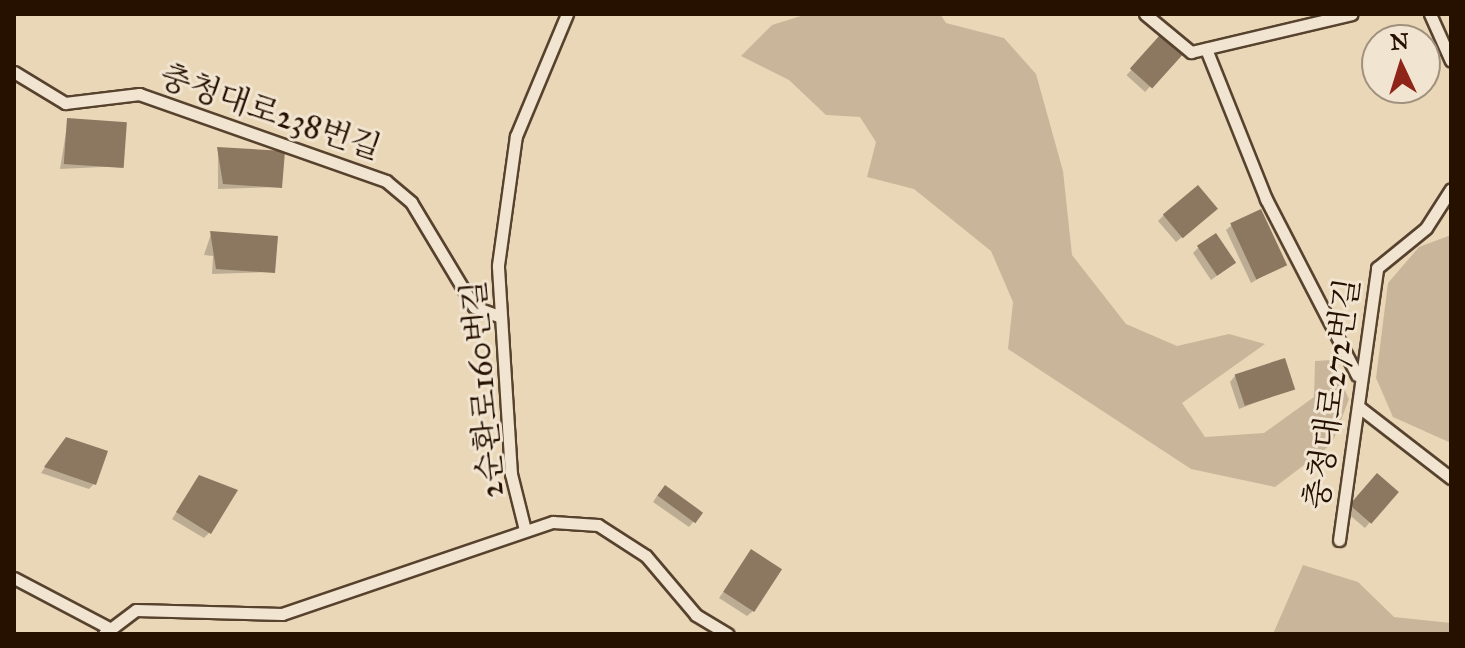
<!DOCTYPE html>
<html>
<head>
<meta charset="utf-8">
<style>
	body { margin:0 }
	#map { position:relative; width:1465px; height:648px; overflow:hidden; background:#ead7b8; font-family:"IM FELL Great Primer","Noto Serif KR",serif }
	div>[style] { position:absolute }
	.green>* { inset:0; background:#c9b599 }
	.shadow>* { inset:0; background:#0003; transform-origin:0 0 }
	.building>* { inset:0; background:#8c7760; transform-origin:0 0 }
	.roads { filter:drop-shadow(2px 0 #57422e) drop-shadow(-2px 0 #57422e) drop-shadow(0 2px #57422e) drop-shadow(0 -2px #57422e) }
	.service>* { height:11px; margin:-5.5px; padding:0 5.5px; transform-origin:5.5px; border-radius:5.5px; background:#f1e5d1 }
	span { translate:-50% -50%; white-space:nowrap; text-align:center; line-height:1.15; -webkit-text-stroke:6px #f1e5d1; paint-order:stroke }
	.street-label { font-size:32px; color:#261000 }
	.frame { position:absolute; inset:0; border:16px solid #261000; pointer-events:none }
	.north { position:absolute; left:1361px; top:24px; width:80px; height:80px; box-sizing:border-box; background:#f1e5d1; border:2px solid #a0907d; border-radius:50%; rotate:356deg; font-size:22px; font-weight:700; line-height:32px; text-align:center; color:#261000 }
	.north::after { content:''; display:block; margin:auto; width:28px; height:36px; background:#8f2418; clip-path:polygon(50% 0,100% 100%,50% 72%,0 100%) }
</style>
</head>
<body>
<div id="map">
	<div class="green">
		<div style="clip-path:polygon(807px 14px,940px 14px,946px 23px,1004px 38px,1036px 74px,1063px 171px,1072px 255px,1126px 324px,1177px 346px,1229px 334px,1265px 344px,1182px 403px,1205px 437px,1264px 433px,1314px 397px,1315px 361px,1331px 360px,1349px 399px,1332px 444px,1275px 487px,1191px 469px,1008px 349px,1013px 302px,991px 251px,914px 189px,867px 177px,876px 142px,860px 117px,826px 115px,789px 80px,741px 56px,772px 25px)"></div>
		<div style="clip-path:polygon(1451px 235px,1451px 443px,1393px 417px,1376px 378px,1388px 283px,1419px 247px)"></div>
		<div style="clip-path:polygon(1303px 565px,1358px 582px,1394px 617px,1451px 623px,1451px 634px,1273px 634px)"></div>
	</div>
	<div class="shadow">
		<div style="left:1160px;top:38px;width:25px;height:50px;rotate:42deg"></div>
		<div style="clip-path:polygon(68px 120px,123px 166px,60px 169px)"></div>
		<div style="clip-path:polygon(218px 149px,280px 187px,218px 189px)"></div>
		<div style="clip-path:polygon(1210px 214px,1176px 242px,1158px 221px,1164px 215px)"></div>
		<div style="clip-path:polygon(1232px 225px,1284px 264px,1251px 283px,1226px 230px)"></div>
		<div style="clip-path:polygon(211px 234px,273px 272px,212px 274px,213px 256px,204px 255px)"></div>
		<div style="clip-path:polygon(1199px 247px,1228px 268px,1211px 280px,1193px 253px)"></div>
		<div style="clip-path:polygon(1235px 376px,1293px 388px,1239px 409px,1230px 382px)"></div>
		<div style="clip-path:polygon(61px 445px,94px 484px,89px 489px,41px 473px)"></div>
		<div style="clip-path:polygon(199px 477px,210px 532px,204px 538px,172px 519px)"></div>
		<div style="clip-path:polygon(1372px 482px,1370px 522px,1365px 528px,1346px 512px)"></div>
		<div style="clip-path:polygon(659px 493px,701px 513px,689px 527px,653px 502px)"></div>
		<div style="clip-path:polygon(751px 552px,753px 611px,747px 616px,719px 598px)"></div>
	</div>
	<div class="building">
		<div style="left:1160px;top:35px;width:30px;height:45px;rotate:42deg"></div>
		<div style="left:67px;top:118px;width:60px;height:46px;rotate:4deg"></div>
		<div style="clip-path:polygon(217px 147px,285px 151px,282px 188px,223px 184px)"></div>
		<div style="left:1198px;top:185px;width:31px;height:46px;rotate:50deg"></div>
		<div style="left:1261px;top:209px;width:62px;height:34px;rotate:65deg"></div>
		<div style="clip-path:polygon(210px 231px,278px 236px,275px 273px,216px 269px)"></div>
		<div style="left:1216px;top:233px;width:36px;height:23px;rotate:56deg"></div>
		<div style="left:1285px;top:358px;width:33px;height:53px;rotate:72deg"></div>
		<div style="clip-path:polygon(66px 437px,108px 451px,96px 485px,44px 467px)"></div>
		<div style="left:1377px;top:473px;width:29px;height:42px;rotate:41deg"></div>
		<div style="clip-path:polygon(199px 475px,238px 490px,211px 534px,176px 512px)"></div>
		<div style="left:665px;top:485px;width:47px;height:13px;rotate:36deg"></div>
		<div style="left:751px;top:549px;width:37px;height:51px;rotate:33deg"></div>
	</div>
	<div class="roads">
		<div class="service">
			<div style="left:1145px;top:14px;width:60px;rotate:39.6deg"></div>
			<div style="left:1191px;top:52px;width:165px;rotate:-13.3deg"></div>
			<div style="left:1430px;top:14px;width:51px;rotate:65.9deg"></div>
			<div style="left:1206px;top:49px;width:162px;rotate:68.2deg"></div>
			<div style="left:1266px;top:199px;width:198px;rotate:62.7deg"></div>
			<div style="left:14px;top:72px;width:60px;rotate:31.3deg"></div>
			<div style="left:65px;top:103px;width:75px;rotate:-6.9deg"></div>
			<div style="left:139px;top:94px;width:262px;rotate:19.4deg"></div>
			<div style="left:386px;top:181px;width:33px;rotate:40deg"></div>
			<div style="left:411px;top:202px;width:122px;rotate:59deg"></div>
			<div style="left:474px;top:307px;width:27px;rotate:20deg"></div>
			<div style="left:1359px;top:407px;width:116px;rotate:37.7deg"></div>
			<div style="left:525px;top:530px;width:58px;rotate:-104deg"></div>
			<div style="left:511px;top:474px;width:209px;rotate:-93.6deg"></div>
			<div style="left:498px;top:265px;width:130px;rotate:-82.1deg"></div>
			<div style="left:516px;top:136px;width:132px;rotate:-67.3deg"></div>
			<div style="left:1339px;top:540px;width:275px;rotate:-82deg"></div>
			<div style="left:1377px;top:268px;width:63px;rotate:-39.2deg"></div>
			<div style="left:1426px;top:228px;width:46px;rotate:-57.3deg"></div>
			<div style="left:14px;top:578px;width:105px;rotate:27.8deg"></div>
			<div style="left:104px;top:634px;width:40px;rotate:-37deg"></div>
			<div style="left:136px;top:610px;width:146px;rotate:1.6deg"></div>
			<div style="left:282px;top:614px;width:286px;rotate:-18.8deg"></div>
			<div style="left:553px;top:522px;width:45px;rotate:3.8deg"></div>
			<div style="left:598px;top:525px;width:57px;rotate:32.9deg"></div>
			<div style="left:646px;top:556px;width:77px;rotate:49.7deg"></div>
			<div style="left:696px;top:615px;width:37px;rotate:31deg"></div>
		</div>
	</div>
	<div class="street-label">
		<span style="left:270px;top:113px;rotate:19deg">충청대로238번길</span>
		<span style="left:484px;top:389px;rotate:-95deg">2순환로160번길</span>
		<span style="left:1333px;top:394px;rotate:-82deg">충청대로272번길</span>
	</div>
	<div class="frame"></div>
	<div class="north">N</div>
</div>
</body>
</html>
